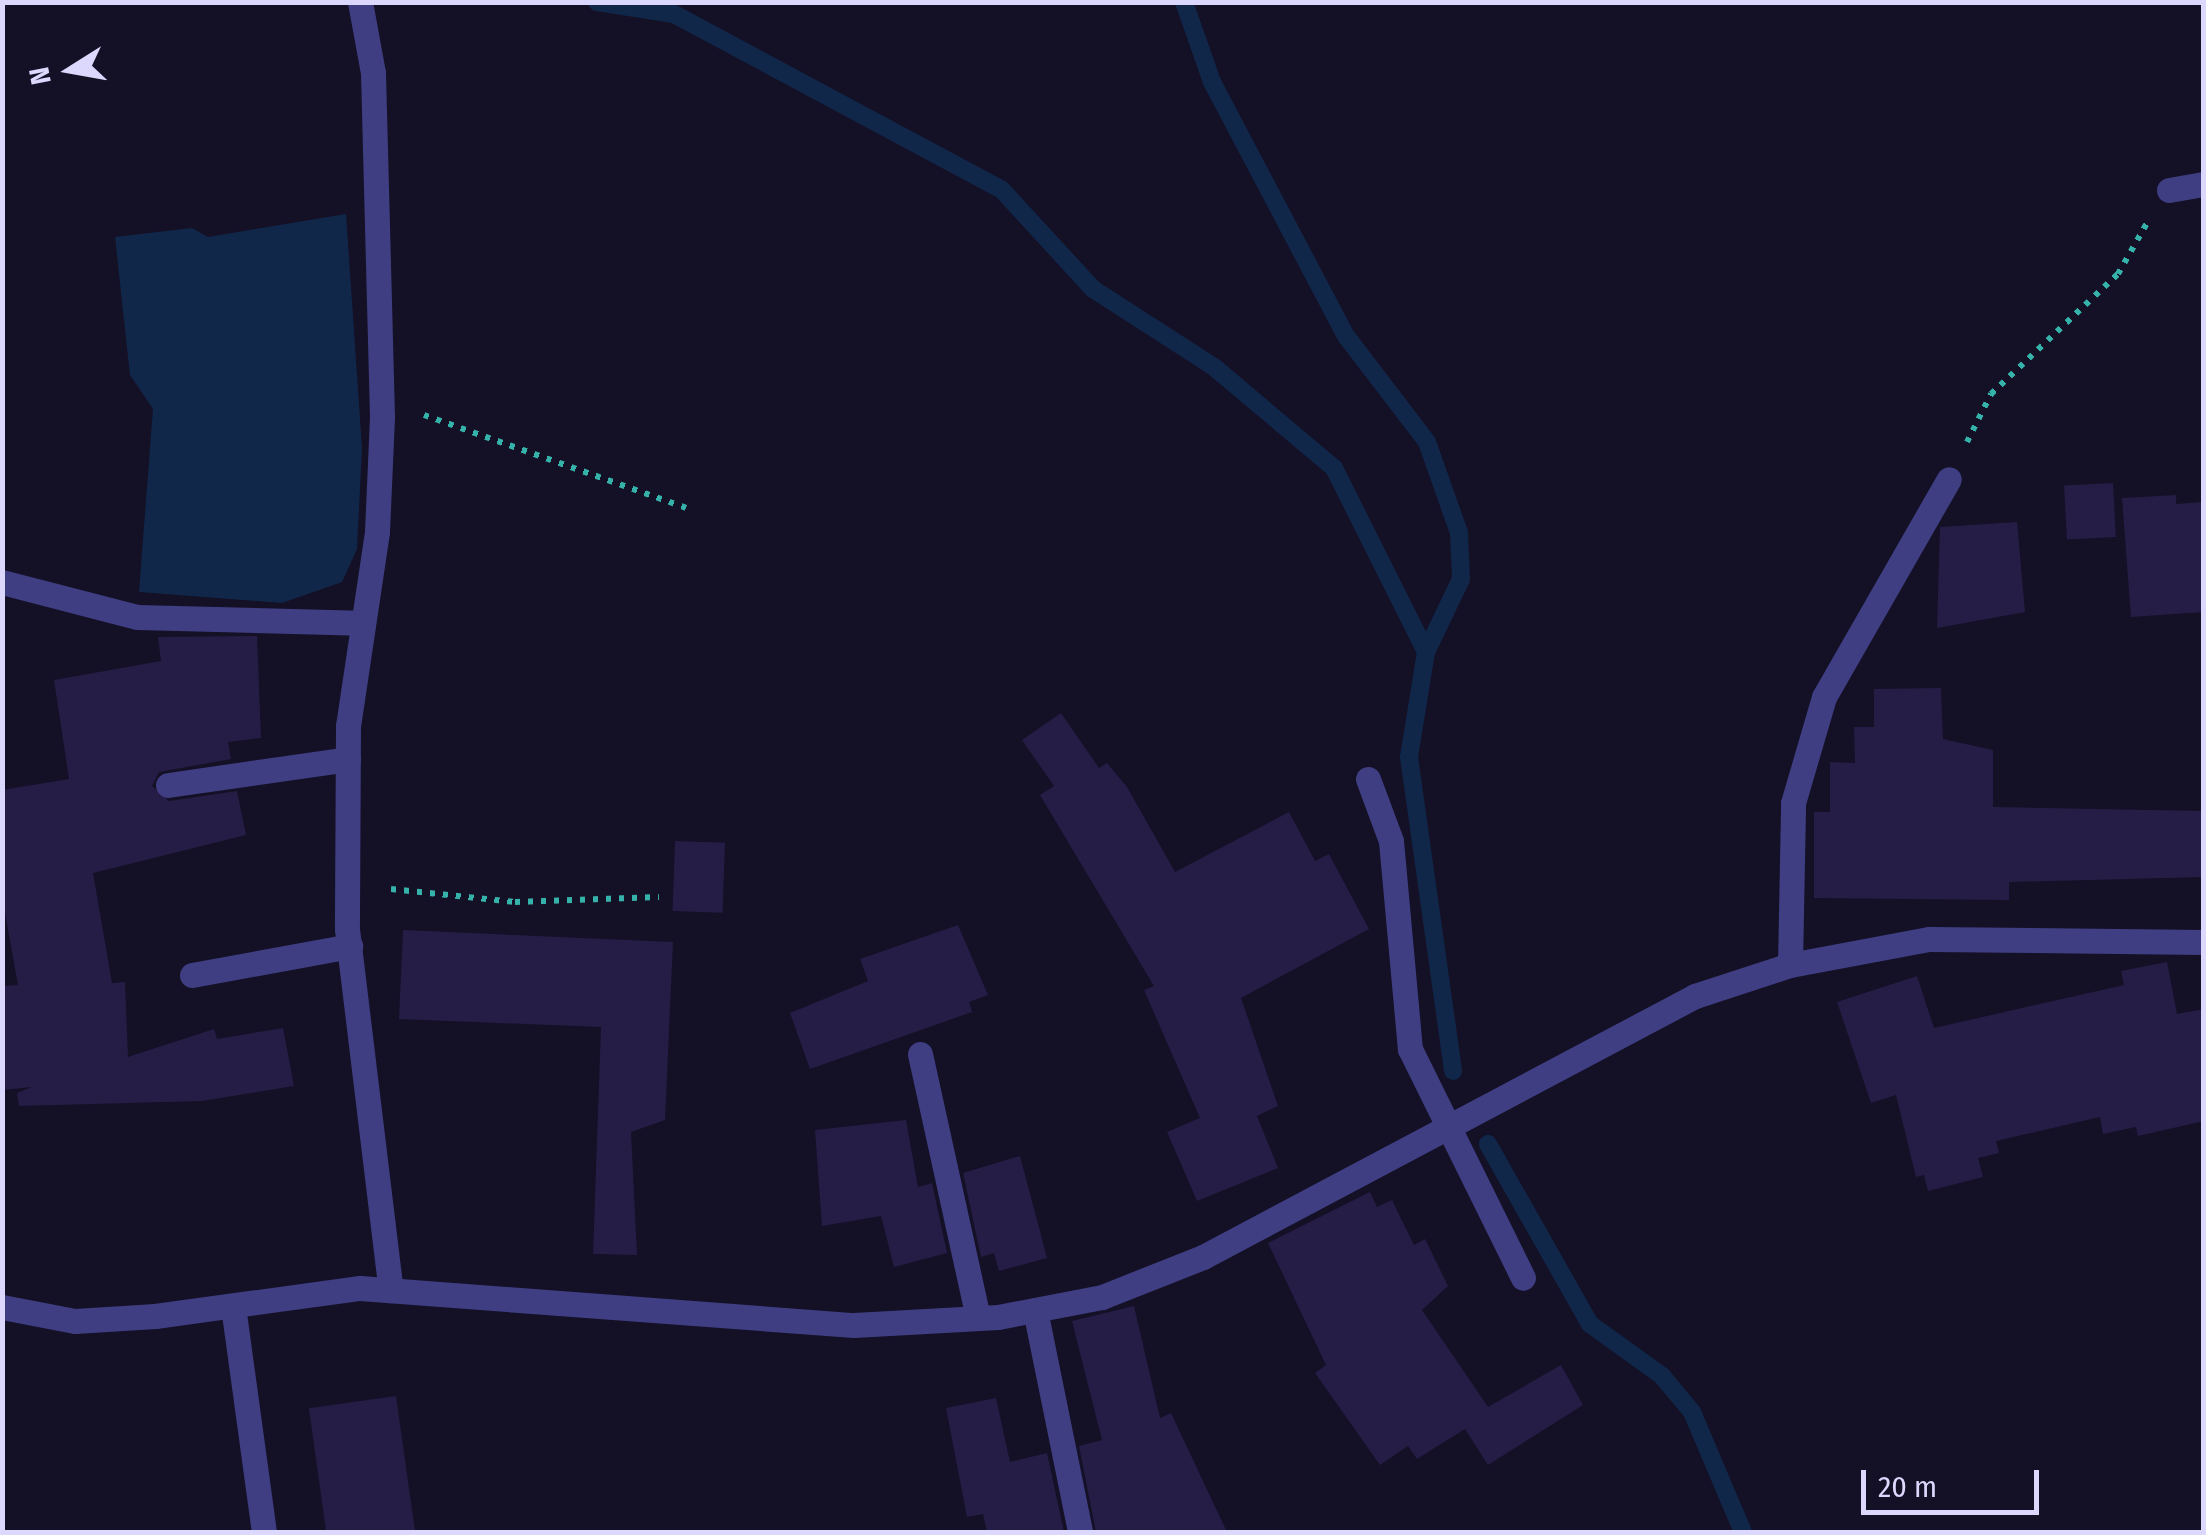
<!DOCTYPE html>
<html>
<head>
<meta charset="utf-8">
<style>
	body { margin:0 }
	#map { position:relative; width:2206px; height:1535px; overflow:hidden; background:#141026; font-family:"Fira Sans Condensed",sans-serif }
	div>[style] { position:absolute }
	.water>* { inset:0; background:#11274a }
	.stream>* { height:18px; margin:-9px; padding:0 9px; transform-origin:9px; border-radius:9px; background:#11274a }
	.building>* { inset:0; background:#251d46; transform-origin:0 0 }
	.path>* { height:6px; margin-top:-3px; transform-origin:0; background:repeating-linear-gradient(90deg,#35b3aa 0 5px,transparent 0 13px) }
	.service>* { height:25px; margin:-12.5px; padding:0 12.5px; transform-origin:12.5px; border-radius:12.5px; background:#3f3e83 }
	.minor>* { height:25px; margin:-12.5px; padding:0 12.5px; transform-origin:12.5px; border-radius:12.5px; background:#3f3e83 }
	span { translate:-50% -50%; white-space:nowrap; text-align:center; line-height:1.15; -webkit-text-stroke:10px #141026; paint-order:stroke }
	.frame { position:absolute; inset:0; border:5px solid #dbd7fd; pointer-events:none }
	.north { position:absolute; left:20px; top:20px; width:100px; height:100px; -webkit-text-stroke:8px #141026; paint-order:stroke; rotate:259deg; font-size:28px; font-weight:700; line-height:40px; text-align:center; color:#dbd7fd }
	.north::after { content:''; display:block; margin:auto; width:35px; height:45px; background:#dbd7fd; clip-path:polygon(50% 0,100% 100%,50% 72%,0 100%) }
	.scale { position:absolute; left:1861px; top:1470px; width:178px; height:45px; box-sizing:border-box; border:5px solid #dbd7fd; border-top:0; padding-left:12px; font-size:30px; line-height:35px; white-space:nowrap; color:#dbd7fd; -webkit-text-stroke:8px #141026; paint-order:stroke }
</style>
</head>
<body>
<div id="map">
	<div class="water">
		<div style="clip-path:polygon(346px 214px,362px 448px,357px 549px,342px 582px,282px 603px,139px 592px,153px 409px,130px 375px,115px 237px,192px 228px,208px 237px)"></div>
	</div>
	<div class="stream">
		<div style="left:597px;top:2px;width:78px;rotate:8.9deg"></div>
		<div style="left:674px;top:14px;width:372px;rotate:28.2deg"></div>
		<div style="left:1002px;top:190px;width:134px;rotate:47.4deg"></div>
		<div style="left:1093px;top:289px;width:144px;rotate:32.8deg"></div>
		<div style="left:1214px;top:367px;width:157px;rotate:40.1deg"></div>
		<div style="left:1334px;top:468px;width:206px;rotate:63.4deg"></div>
		<div style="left:1426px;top:652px;width:106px;rotate:99.2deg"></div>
		<div style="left:1409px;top:757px;width:317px;rotate:82deg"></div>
		<div style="left:1184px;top:2px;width:85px;rotate:70.7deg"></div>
		<div style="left:1212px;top:82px;width:287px;rotate:62.2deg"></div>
		<div style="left:1346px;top:336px;width:133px;rotate:52.6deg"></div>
		<div style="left:1427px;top:442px;width:96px;rotate:70.6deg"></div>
		<div style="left:1459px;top:533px;width:46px;rotate:87.5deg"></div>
		<div style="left:1461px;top:579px;width:81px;rotate:115.6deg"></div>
		<div style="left:1488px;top:1144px;width:207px;rotate:60.5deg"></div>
		<div style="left:1590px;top:1324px;width:89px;rotate:35.8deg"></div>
		<div style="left:1662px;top:1376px;width:47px;rotate:50.2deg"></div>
		<div style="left:1692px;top:1412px;width:130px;rotate:67deg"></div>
	</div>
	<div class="building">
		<div style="left:2113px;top:483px;width:54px;height:49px;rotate:87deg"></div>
		<div style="clip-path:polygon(2176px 495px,2176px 504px,2204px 502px,2204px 612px,2131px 617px,2122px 498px)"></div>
		<div style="clip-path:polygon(2017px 522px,2025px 612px,1937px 628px,1940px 527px)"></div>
		<div style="clip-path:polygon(257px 636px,261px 738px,228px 742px,231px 759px,159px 772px,152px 786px,169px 801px,237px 791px,246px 835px,93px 873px,112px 983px,125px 982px,128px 1057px,214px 1029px,217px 1039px,283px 1028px,294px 1086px,202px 1101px,19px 1106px,17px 1093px,32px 1087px,2px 1090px,2px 986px,18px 985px,2px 896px,2px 790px,69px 779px,54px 680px,161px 661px,158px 637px)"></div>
		<div style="clip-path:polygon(1941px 688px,1943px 739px,1993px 750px,1993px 807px,2204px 811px,2204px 877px,2009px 882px,2009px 900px,1814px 898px,1814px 812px,1830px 812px,1830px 762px,1855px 763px,1854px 727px,1874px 727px,1874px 689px)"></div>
		<div style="clip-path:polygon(1061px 713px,1099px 768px,1107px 763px,1127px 787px,1175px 872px,1289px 812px,1315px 861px,1329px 854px,1369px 929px,1241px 998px,1278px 1106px,1257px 1116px,1278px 1168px,1197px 1201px,1167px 1132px,1200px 1118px,1144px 990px,1154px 986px,1040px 795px,1054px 786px,1022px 740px)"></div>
		<div style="left:675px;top:841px;width:50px;height:70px;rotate:2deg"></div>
		<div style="clip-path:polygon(958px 925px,988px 995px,969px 1002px,972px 1012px,810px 1069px,790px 1013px,868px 981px,860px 959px)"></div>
		<div style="clip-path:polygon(403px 930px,673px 942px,665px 1120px,631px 1132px,637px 1255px,593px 1254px,601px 1027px,399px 1019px)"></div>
		<div style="clip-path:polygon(2167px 962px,2177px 1014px,2204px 1009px,2204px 1121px,2138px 1136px,2136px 1127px,2103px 1134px,2100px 1117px,1996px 1141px,1999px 1153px,1978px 1158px,1983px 1177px,1928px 1191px,1924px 1175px,1916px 1177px,1896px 1095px,1871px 1103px,1837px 1002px,1917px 976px,1934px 1028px,2124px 985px,2121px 971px)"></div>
		<div style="clip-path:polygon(906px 1120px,918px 1187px,932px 1183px,947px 1253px,894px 1267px,881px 1216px,822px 1226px,815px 1130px)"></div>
		<div style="clip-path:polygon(1020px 1156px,1047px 1258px,999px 1271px,994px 1253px,981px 1257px,963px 1173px)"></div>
		<div style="clip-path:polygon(1370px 1192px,1377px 1207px,1392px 1200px,1414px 1245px,1425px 1239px,1448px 1286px,1422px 1310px,1488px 1407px,1561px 1365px,1583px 1405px,1488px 1465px,1465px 1429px,1417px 1459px,1408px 1446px,1380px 1465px,1315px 1373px,1326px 1365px,1268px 1243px)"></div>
		<div style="clip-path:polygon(1134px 1306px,1160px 1418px,1171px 1413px,1227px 1532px,1096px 1532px,1079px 1446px,1102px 1440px,1072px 1321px)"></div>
		<div style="left:396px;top:1396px;width:137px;height:88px;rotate:82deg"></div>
		<div style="clip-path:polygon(996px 1398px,1010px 1462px,1047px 1453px,1064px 1532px,987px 1532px,983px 1514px,967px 1517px,946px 1408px)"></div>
	</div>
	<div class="path">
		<div style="left:424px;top:415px;width:278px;rotate:19.5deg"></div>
		<div style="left:1967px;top:442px;width:54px;rotate:-63.4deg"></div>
		<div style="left:1991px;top:394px;width:175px;rotate:-43.4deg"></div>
		<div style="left:2118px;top:274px;width:59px;rotate:-60.4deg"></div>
		<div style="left:391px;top:889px;width:125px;rotate:6deg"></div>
		<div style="left:515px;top:902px;width:144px;rotate:-2deg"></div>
	</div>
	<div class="service">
		<div style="left:360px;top:2px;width:72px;rotate:79.6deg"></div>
		<div style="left:373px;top:73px;width:344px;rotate:88.5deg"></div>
		<div style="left:382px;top:417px;width:115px;rotate:92.5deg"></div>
		<div style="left:377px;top:532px;width:196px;rotate:98.5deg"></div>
		<div style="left:348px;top:726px;width:203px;rotate:90.3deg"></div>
		<div style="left:347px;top:929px;width:364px;rotate:83.1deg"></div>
		<div style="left:2169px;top:190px;width:36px;rotate:-10deg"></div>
		<div style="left:1368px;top:779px;width:66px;rotate:69.6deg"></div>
		<div style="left:1391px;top:841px;width:209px;rotate:84.8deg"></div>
		<div style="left:1410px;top:1049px;width:255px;rotate:63.7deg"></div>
		<div style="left:168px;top:785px;width:182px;rotate:-8.2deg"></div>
		<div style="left:1790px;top:965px;width:162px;rotate:-88.9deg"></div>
		<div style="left:1793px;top:803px;width:110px;rotate:-73.7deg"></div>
		<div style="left:1824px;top:697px;width:251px;rotate:-60.2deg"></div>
		<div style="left:192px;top:975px;width:161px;rotate:-10.4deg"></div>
		<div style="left:920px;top:1054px;width:270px;rotate:77.6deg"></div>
		<div style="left:1035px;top:1310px;width:227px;rotate:78.5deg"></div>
	</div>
	<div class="minor">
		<div style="left:2px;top:582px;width:139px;rotate:14.5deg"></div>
		<div style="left:137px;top:617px;width:222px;rotate:1.5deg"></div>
		<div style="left:233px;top:1306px;width:228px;rotate:82.2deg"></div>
		<div style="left:2px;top:1307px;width:74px;rotate:10.9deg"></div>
		<div style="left:75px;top:1321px;width:80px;rotate:-3.6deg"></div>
		<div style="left:155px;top:1316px;width:207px;rotate:-7.8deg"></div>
		<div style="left:360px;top:1288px;width:495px;rotate:4.3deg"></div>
		<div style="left:854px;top:1325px;width:144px;rotate:-3.2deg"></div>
		<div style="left:998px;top:1317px;width:106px;rotate:-10.9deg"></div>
		<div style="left:1102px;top:1297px;width:109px;rotate:-21.6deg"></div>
		<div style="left:1203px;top:1257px;width:557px;rotate:-27.95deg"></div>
		<div style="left:1695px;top:996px;width:100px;rotate:-18.1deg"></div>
		<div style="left:1790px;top:965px;width:141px;rotate:-10.6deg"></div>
		<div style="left:1929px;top:939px;width:275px;rotate:0.6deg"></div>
	</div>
	<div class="frame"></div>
	<div class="north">N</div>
	<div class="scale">20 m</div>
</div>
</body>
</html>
